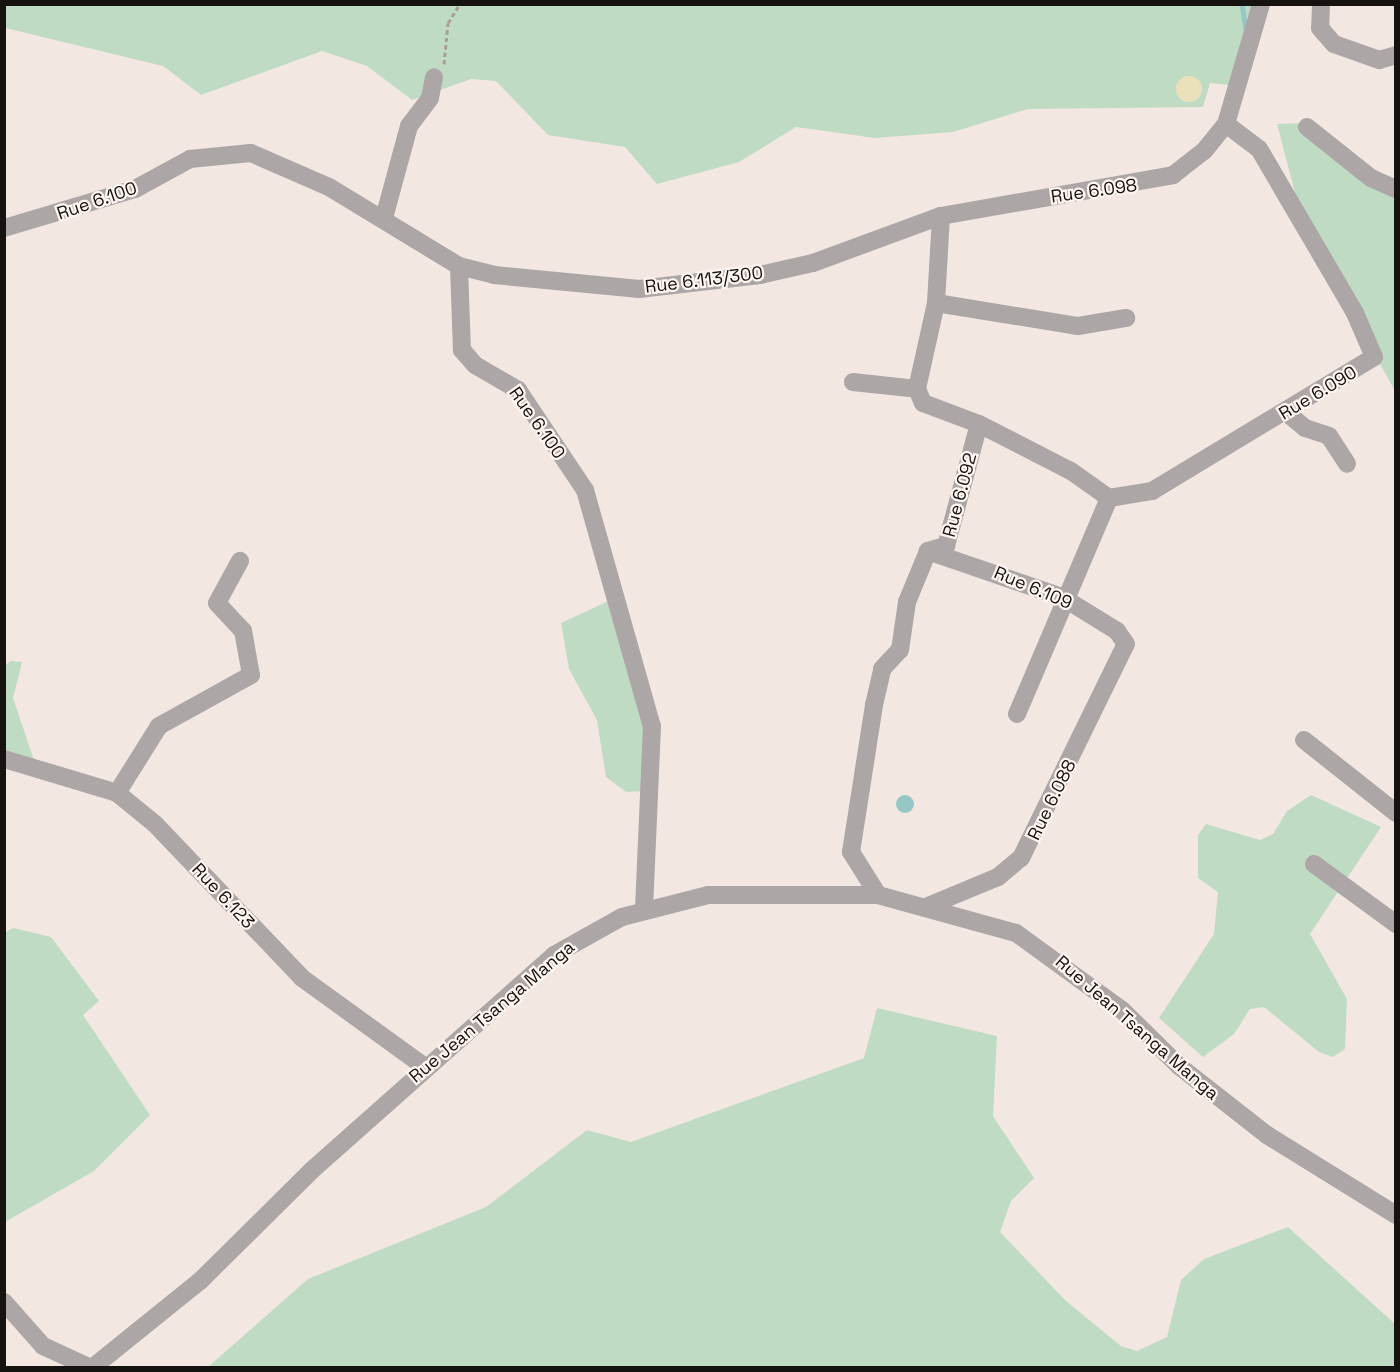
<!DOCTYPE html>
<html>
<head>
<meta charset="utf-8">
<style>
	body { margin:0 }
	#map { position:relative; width:1400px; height:1372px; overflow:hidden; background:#f3e7e2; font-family:"Space Grotesk",sans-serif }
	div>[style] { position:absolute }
	.green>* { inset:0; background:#c0dbc3 }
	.sand>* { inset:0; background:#eae1bb }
	.round { border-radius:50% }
	.water>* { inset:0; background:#95c7c6 }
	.stream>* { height:4.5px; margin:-2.25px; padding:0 2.25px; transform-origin:2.25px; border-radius:2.25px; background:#95c7c6 }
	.path>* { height:3px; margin-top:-1.5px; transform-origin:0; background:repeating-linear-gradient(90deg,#a79e9a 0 4.5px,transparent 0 7.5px) }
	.minor>* { height:18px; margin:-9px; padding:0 9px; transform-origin:9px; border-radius:9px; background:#aca6a6 }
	span { translate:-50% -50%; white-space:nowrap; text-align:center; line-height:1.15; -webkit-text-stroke:4.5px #fff5f1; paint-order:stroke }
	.street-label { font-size:18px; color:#161210 }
	.frame { position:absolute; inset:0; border:6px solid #161210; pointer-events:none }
</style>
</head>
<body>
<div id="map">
	<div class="green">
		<div style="clip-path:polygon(5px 4px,1253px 5px,1230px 85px,1210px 83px,1203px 107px,1028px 109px,953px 132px,875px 138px,796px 127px,739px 162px,657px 184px,625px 147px,548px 135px,496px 81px,471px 79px,412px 100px,367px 66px,322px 51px,201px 95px,163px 66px,5px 28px)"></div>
		<div style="clip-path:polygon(1301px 123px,1351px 163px,1395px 180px,1395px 391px,1304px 227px,1277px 124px)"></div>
		<div style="clip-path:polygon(611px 600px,650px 730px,647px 791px,626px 792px,606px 777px,597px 720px,569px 669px,561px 623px)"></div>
		<div style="clip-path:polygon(11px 661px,22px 662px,13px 698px,36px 766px,5px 759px,5px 665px)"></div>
		<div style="clip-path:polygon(1311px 795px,1381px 827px,1310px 934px,1347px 999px,1345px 1049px,1333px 1057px,1319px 1052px,1264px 1007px,1250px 1009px,1234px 1034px,1203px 1057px,1159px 1018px,1214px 934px,1218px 892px,1198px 878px,1198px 835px,1206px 824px,1260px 840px,1273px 834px,1287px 811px)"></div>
		<div style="clip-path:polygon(13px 928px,51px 937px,99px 1001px,83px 1015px,150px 1115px,94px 1171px,5px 1222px,4px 933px)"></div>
		<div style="clip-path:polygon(877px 1008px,997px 1036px,993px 1116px,1034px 1178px,1011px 1201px,1000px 1232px,1066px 1301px,1121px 1346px,1137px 1351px,1167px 1337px,1181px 1280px,1204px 1259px,1288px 1227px,1395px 1324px,1395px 1367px,208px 1367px,308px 1279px,486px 1207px,587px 1130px,631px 1142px,864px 1058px)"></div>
	</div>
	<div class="sand">
		<div class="round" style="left:1176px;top:76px;width:26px;height:26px"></div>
	</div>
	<div class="water">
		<div class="round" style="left:896px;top:795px;width:18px;height:18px"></div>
	</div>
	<div class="stream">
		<div style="left:1242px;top:4px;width:26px;rotate:81deg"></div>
	</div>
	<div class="path">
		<div style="left:444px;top:64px;width:41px;rotate:-84.4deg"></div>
		<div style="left:448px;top:23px;width:22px;rotate:-58deg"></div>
	</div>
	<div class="minor">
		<div style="left:1321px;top:4px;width:24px;rotate:92deg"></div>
		<div style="left:1320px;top:28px;width:21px;rotate:49deg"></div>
		<div style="left:1334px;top:44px;width:48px;rotate:19.6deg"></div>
		<div style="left:1379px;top:60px;width:18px;rotate:-16deg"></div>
		<div style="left:1307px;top:127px;width:82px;rotate:38.6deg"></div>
		<div style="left:1371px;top:178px;width:27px;rotate:24deg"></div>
		<div style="left:941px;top:216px;width:87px;rotate:93.3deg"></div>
		<div style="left:936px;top:303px;width:88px;rotate:102.5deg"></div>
		<div style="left:917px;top:389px;width:15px;rotate:67deg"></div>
		<div style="left:923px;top:403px;width:60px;rotate:20.6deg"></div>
		<div style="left:384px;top:218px;width:95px;rotate:-74.8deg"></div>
		<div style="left:409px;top:126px;width:35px;rotate:-53deg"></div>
		<div style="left:430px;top:98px;width:21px;rotate:-79deg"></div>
		<div style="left:4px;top:228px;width:137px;rotate:-16.6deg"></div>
		<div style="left:135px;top:189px;width:63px;rotate:-28.6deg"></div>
		<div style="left:190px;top:159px;width:61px;rotate:-5.6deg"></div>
		<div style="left:251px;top:153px;width:85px;rotate:23.6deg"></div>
		<div style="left:329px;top:187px;width:152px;rotate:31.3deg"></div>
		<div style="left:459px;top:266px;width:84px;rotate:88deg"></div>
		<div style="left:462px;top:350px;width:20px;rotate:49deg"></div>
		<div style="left:475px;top:365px;width:50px;rotate:30.2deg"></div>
		<div style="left:518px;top:390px;width:120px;rotate:56.2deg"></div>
		<div style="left:585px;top:490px;width:245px;rotate:74.2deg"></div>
		<div style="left:652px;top:726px;width:183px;rotate:92.5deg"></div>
		<div style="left:459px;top:266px;width:36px;rotate:14deg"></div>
		<div style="left:494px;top:275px;width:146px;rotate:5.5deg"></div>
		<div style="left:639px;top:289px;width:122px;rotate:-6.6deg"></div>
		<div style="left:760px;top:275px;width:54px;rotate:-12.8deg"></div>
		<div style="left:813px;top:263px;width:136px;rotate:-20.2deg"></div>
		<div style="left:941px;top:216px;width:236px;rotate:-10deg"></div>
		<div style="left:1173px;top:175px;width:39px;rotate:-38deg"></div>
		<div style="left:1204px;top:151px;width:35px;rotate:-51deg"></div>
		<div style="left:936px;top:303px;width:144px;rotate:9.2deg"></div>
		<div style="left:1078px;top:326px;width:49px;rotate:-9.5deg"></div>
		<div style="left:853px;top:382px;width:64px;rotate:6.2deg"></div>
		<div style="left:1286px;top:412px;width:25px;rotate:40deg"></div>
		<div style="left:1305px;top:428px;width:25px;rotate:18deg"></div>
		<div style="left:1329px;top:436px;width:33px;rotate:57deg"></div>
		<div style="left:1017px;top:714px;width:235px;rotate:-66.9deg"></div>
		<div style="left:1109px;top:498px;width:44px;rotate:-9.2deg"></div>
		<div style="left:1152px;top:491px;width:259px;rotate:-31.1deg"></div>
		<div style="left:1374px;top:357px;width:48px;rotate:-113.4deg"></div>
		<div style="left:1355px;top:313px;width:190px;rotate:-120.3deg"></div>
		<div style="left:1259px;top:149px;width:41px;rotate:-142.9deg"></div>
		<div style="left:1226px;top:124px;width:125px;rotate:-73.7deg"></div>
		<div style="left:1304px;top:740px;width:117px;rotate:38.4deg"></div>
		<div style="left:4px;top:759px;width:118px;rotate:16.7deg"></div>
		<div style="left:117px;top:793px;width:49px;rotate:39.2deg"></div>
		<div style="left:155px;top:824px;width:213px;rotate:46.3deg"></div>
		<div style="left:302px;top:978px;width:152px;rotate:35.9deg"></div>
		<div style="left:117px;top:793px;width:79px;rotate:-57.9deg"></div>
		<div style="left:159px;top:726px;width:105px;rotate:-29deg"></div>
		<div style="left:251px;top:675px;width:45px;rotate:-100.3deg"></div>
		<div style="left:243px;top:631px;width:38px;rotate:-133deg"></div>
		<div style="left:217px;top:603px;width:48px;rotate:-61.3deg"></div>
		<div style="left:1314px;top:864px;width:102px;rotate:36.2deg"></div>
		<div style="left:878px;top:895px;width:51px;rotate:-122.1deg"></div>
		<div style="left:851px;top:852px;width:149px;rotate:-81.1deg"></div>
		<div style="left:874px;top:705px;width:37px;rotate:-77deg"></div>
		<div style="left:882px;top:669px;width:26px;rotate:-47deg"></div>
		<div style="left:900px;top:650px;width:49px;rotate:-81.7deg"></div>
		<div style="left:907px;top:602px;width:55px;rotate:-67.6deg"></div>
		<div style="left:928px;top:551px;width:19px;rotate:-16deg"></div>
		<div style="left:946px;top:546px;width:126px;rotate:-74.9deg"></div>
		<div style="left:979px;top:424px;width:103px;rotate:27.1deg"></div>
		<div style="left:1071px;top:471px;width:47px;rotate:35.4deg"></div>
		<div style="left:928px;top:906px;width:76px;rotate:-22.5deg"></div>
		<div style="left:998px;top:877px;width:30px;rotate:-40deg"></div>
		<div style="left:1021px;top:858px;width:238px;rotate:-63.9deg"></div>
		<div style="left:1126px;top:644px;width:16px;rotate:-125deg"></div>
		<div style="left:1117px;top:631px;width:65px;rotate:-148.3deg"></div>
		<div style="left:1062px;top:597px;width:142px;rotate:-161.1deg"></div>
		<div style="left:4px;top:1302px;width:59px;rotate:48.4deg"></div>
		<div style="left:43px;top:1346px;width:53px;rotate:24.6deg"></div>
		<div style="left:92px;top:1368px;width:139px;rotate:-38.9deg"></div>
		<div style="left:200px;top:1281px;width:156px;rotate:-44.7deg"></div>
		<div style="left:311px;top:1171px;width:325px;rotate:-41.6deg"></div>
		<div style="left:554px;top:955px;width:78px;rotate:-29.2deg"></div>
		<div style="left:622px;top:917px;width:89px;rotate:-14.3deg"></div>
		<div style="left:708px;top:895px;width:170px"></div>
		<div style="left:878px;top:895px;width:143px;rotate:15.4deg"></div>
		<div style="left:1016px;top:933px;width:131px;rotate:36deg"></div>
		<div style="left:1122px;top:1010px;width:80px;rotate:44.5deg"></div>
		<div style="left:1179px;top:1066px;width:112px;rotate:38.1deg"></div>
		<div style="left:1267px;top:1135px;width:152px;rotate:31.8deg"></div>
	</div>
	<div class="street-label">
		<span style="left:1094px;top:191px;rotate:-8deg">Rue 6.098</span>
		<span style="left:97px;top:201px;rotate:-19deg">Rue 6.100</span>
		<span style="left:704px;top:280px;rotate:-7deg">Rue 6.113/300</span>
		<span style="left:1318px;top:393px;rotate:-31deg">Rue 6.090</span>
		<span style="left:537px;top:423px;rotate:55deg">Rue 6.100</span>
		<span style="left:960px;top:495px;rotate:-75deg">Rue 6.092</span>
		<span style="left:1033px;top:588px;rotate:23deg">Rue 6.109</span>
		<span style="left:1052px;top:800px;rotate:-64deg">Rue 6.088</span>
		<span style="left:223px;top:896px;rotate:47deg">Rue 6.123</span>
		<span style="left:492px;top:1012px;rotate:-40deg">Rue Jean Tsanga Manga</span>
		<span style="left:1137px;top:1028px;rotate:41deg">Rue Jean Tsanga Manga</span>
	</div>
	<div class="frame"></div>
</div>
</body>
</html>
